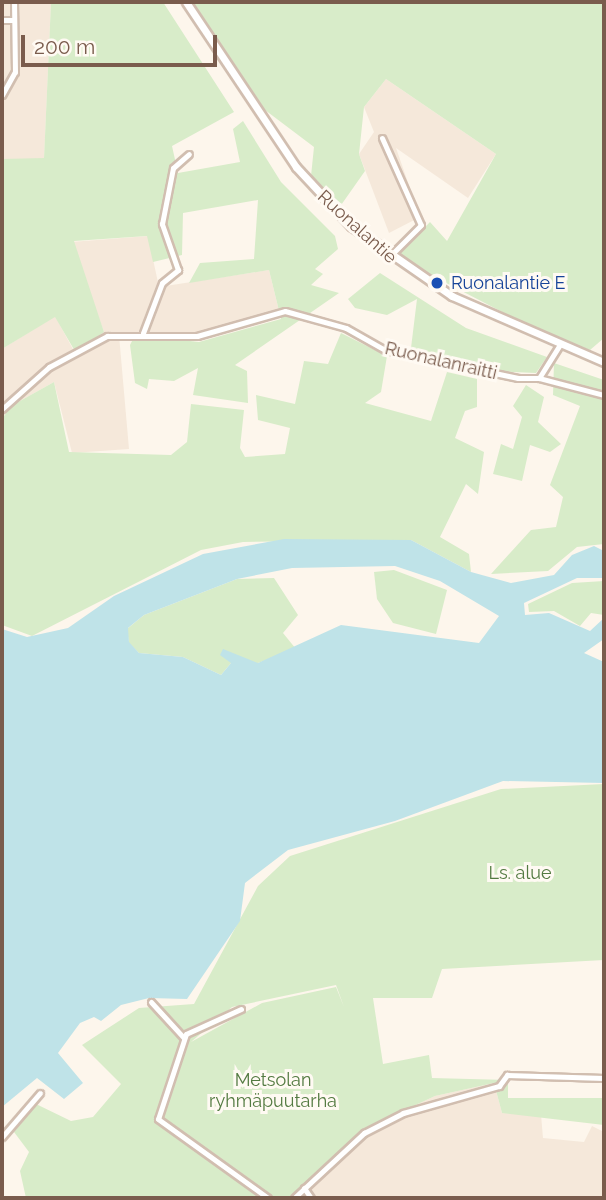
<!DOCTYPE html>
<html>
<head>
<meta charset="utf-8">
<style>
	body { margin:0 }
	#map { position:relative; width:606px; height:1200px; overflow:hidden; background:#fdf6ec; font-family:Raleway,sans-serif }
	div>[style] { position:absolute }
	.residential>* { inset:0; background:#f5e8da }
	.green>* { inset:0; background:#d8ecc9 }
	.water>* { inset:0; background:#bfe3e8 }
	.roads { filter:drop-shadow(2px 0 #d1beb0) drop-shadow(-2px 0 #d1beb0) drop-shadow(0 2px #d1beb0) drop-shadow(0 -2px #d1beb0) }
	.minor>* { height:5px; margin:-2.5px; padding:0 2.5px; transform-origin:2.5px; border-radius:2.5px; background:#fff }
	.tertiary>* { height:7px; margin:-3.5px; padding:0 3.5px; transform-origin:3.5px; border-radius:3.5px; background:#fff }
	.dots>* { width:19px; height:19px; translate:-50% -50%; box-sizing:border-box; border:4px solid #fffaf3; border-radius:50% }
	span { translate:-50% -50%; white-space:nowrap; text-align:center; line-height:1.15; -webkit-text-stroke:6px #fffaf3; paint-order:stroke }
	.street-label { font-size:18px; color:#7a5c4d }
	.transit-label { font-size:18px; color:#164399 }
	.left { translate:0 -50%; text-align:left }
	.park-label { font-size:18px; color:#537a41 }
	.frame { position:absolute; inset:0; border:4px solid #7a5c4d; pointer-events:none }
	.scale { position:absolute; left:21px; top:35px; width:196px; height:32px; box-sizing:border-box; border:4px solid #7a5c4d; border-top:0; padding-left:9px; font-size:21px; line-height:24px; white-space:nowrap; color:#7a5c4d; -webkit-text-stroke:5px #fffaf3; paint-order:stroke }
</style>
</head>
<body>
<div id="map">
	<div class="residential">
		<div style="clip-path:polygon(2px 2px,51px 2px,44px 159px,2px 159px)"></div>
		<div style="clip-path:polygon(386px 79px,496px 154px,468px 198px,396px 148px,420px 217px,389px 233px,359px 154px,374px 132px,364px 107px)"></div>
		<div style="clip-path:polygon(148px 236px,159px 287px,269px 270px,279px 311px,191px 334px,119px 335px,129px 449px,72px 453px,54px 382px,11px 406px,2px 419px,2px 349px,55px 316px,75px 353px,104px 332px,71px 242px)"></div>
		<div style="clip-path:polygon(494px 1083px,502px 1113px,541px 1114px,543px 1138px,584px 1142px,592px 1126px,604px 1132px,604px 1198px,290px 1198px,362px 1130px,435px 1096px)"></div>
	</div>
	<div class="green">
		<div style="clip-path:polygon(51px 2px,163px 2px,234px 112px,172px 146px,178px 173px,240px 162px,233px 129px,243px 121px,281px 182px,335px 236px,338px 249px,315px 269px,323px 274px,311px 285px,339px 293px,235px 365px,247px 371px,248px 403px,193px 395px,198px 368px,174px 381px,149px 379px,147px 389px,135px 383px,130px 345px,135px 335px,199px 342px,281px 319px,269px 270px,189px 283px,200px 263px,254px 259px,258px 200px,183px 213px,182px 255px,153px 262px,147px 236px,74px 241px,104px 332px,76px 353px,55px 317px,2px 349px,2px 159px,44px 158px)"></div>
		<div style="clip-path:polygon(193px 2px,604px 2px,604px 338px,590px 350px,543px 333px,396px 257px,430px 222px,447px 241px,496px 154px,386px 79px,364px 107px,359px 154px,365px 171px,339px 208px,311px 176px,314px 147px,265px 110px)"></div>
		<div style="clip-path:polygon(380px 273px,466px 328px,547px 357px,536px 373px,493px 371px,411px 348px,417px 299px,387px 315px,355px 308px,348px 299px)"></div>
		<div style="clip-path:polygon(341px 333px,387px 356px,381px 392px,365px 403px,431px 421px,447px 372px,477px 379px,477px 407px,465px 411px,455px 438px,484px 452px,478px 494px,466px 484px,440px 537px,469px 554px,471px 572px,411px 540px,243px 542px,201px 550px,32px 636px,2px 625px,2px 419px,11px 406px,54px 382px,69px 452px,171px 455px,187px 442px,191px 404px,244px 410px,240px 448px,245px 457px,285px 454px,290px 428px,258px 420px,256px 395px,295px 404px,304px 361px,328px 364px)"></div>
		<div style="clip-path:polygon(554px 363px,604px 380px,604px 544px,577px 547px,548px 571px,491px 574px,531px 530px,556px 527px,563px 497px,550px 485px,580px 406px,553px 395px)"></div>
		<div style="clip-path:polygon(526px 385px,544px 397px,538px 422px,561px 444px,550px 452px,530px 445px,522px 481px,493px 474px,501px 444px,513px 449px,522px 417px,513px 406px)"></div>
		<div style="clip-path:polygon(394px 570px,447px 590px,436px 634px,393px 623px,377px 599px,374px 572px)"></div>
		<div style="clip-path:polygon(274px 578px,298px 615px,283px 633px,296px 649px,258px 663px,231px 663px,221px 675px,183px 657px,139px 653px,129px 643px,127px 629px,144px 615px,237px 579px)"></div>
		<div style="clip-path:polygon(604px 581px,604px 615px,591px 613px,580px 626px,554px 611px,529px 612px,528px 604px,572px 583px)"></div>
		<div style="clip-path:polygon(evenodd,604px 784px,604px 960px,442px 969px,432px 998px,373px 998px,383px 1064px,429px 1055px,432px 1078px,508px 1080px,508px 1098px,604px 1098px,604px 1125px,502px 1113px,494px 1083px,435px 1096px,362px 1130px,290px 1198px,272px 1198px,161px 1117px,159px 1124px,264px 1198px,26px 1198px,20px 1171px,29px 1152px,14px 1132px,36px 1104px,71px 1121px,93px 1117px,121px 1084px,82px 1045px,139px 1008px,194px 1004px,258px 886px,290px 856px,501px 789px,604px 784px,336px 985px,344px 1007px,336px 987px,262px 1003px,191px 1042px,232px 1007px,336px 985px)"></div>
	</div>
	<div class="water">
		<div style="clip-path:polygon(evenodd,284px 539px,411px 540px,471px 572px,511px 583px,554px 575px,572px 555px,594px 546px,604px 551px,604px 578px,577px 578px,524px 603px,525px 615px,549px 613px,590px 631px,604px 618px,604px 639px,584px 653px,604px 662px,604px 783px,503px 781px,395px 821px,288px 850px,245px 883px,240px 921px,187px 999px,149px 998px,121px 1005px,101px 1021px,94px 1017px,80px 1023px,58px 1053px,83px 1083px,64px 1099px,37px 1078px,2px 1107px,2px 629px,27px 637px,68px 628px,114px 596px,203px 554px,284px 539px,395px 566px,440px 581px,499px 616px,479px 643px,341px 625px,258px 663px,223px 649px,220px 655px,231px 663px,221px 675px,183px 657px,139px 653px,129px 642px,128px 628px,144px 615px,237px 579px,292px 568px,395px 566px)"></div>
	</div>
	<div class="roads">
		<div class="minor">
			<div style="left:2px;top:20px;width:12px"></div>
			<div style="left:2px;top:95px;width:26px;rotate:-61deg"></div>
			<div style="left:15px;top:72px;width:70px;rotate:-90.8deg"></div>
			<div style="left:382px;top:138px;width:95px;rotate:65.9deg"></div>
			<div style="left:421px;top:225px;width:45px;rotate:135deg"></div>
			<div style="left:143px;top:333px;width:53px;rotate:-69.2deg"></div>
			<div style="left:162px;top:283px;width:21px;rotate:-39deg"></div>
			<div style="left:178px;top:270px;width:49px;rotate:-109.2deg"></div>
			<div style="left:162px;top:224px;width:57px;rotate:-78.9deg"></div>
			<div style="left:173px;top:168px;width:21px;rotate:-41deg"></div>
			<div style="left:539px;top:378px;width:67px;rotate:14.7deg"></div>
			<div style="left:2px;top:409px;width:63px;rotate:-41.8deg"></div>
			<div style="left:49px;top:367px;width:66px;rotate:-28.1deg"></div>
			<div style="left:107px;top:336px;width:90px"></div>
			<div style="left:197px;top:336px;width:91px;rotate:-15.9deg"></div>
			<div style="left:285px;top:311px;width:63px;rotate:15.6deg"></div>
			<div style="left:346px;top:328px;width:45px;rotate:29.4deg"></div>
			<div style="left:385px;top:350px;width:136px;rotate:11.9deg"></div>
			<div style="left:518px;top:378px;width:21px"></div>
			<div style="left:539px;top:378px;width:40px;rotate:-58deg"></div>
			<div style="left:151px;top:1002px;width:49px;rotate:47.5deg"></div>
			<div style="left:241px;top:1009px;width:60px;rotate:155.6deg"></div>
			<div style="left:186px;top:1034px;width:89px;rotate:108.2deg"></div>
			<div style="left:158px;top:1119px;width:135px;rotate:35.7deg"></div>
			<div style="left:2px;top:1137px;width:58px;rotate:-49.2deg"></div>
			<div style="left:304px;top:1188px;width:12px;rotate:55deg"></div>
			<div style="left:294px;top:1198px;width:96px;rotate:-42.9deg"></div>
			<div style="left:364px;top:1133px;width:44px;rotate:-27.1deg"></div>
			<div style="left:403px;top:1113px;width:100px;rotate:-15.7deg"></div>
			<div style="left:499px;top:1086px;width:14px;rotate:-54deg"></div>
			<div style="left:507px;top:1075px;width:97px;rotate:1.8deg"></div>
		</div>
		<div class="tertiary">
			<div style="left:186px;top:2px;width:198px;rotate:56.3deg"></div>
			<div style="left:296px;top:167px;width:81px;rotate:47deg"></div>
			<div style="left:351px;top:226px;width:123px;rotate:34.7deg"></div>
			<div style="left:452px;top:296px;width:166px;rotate:23.5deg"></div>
		</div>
	</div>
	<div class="dots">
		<div style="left:437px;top:283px;background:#1a4fb4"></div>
	</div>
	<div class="street-label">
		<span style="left:357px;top:227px;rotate:42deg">Ruonalantie</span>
		<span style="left:441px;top:361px;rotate:13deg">Ruonalanraitti</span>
	</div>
	<div class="transit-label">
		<span class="left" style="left:451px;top:283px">Ruonalantie E</span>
	</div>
	<div class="park-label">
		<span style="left:520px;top:873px">Ls. alue</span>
		<span style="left:273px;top:1091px">Metsolan<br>ryhmäpuutarha</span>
	</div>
	<div class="frame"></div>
	<div class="scale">200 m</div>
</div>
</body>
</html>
